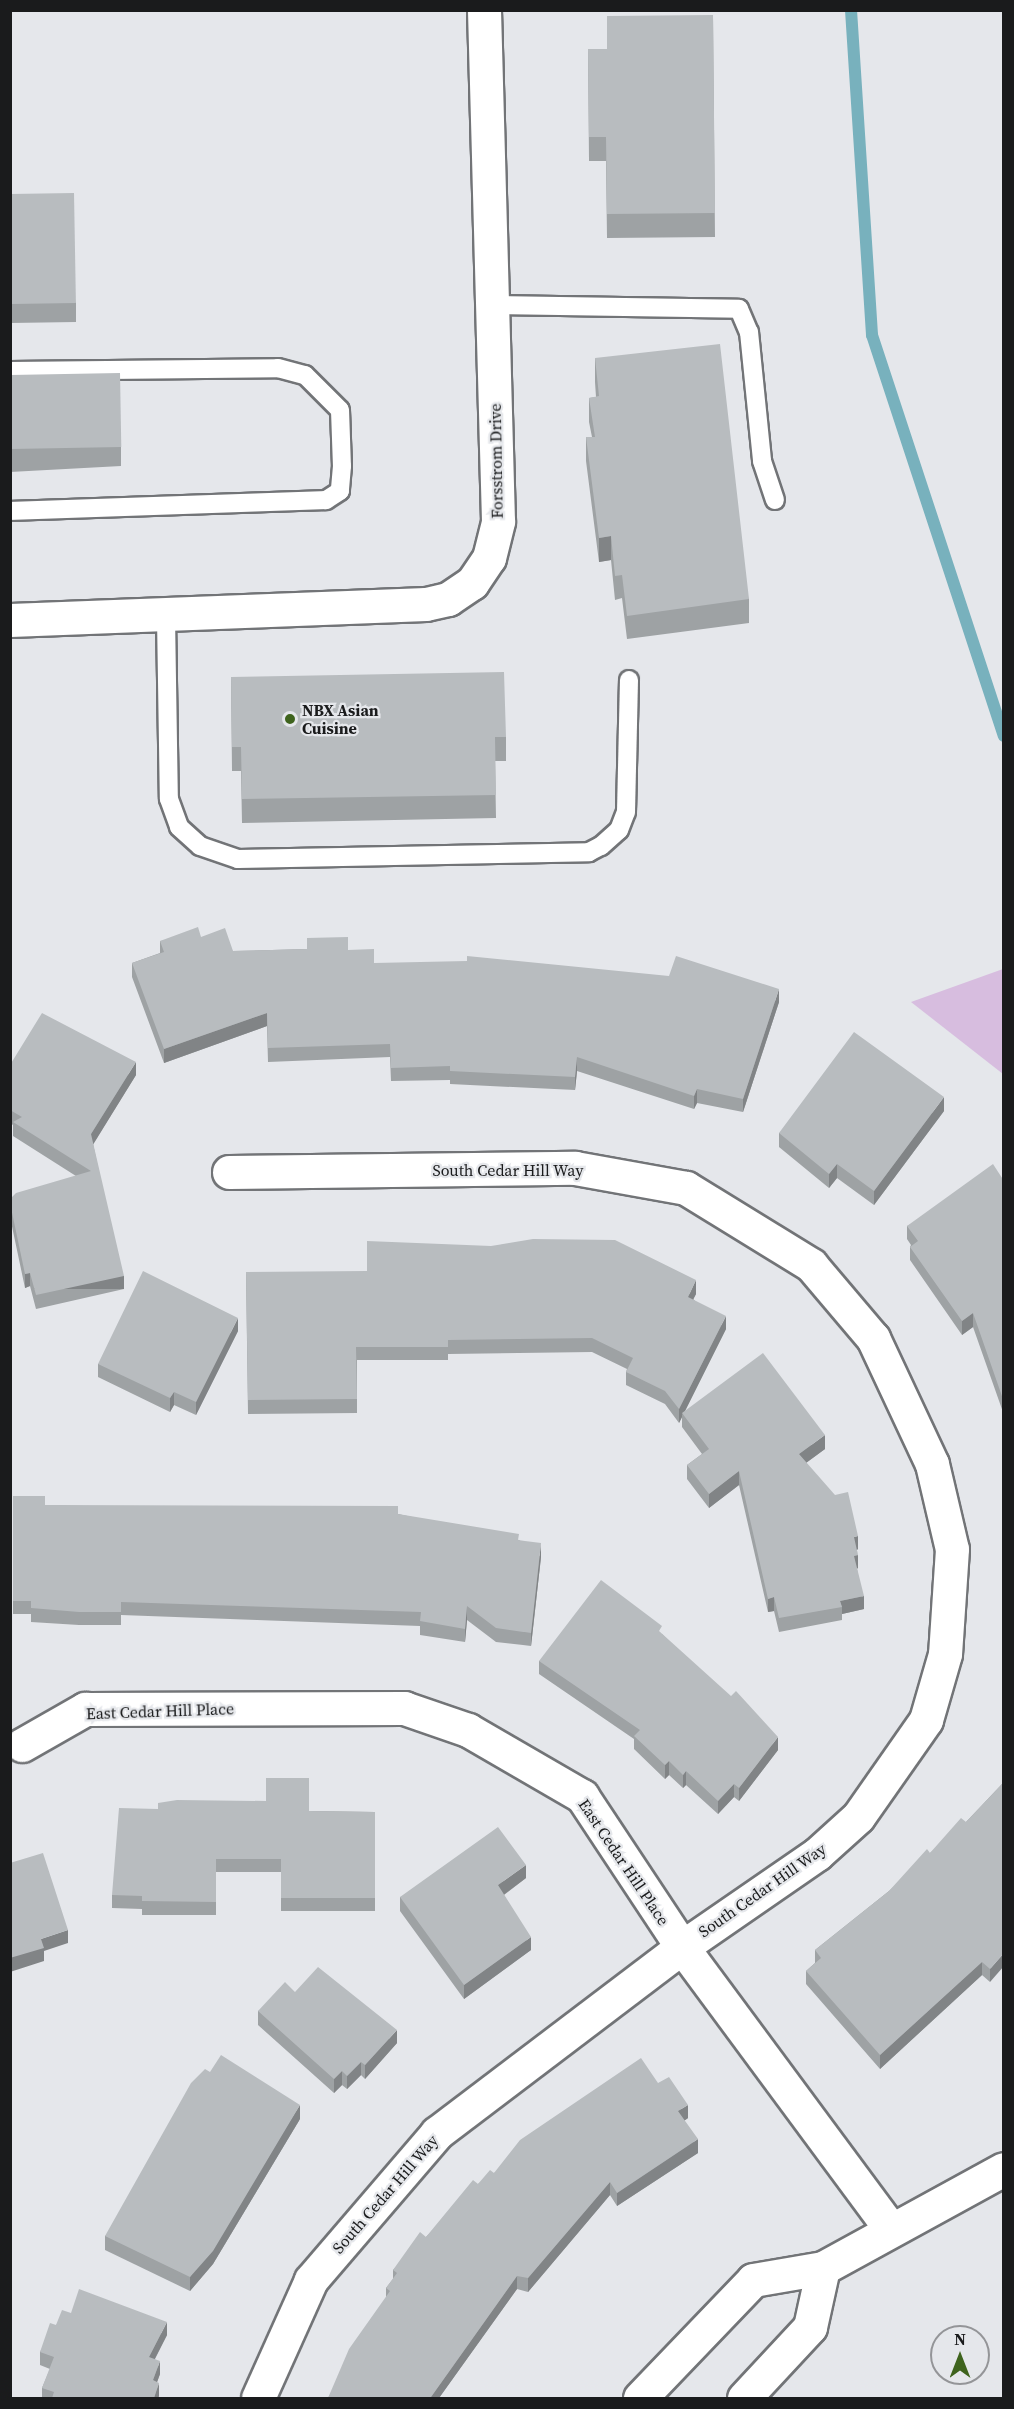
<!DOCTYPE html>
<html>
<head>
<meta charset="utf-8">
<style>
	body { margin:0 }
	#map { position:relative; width:1014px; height:2409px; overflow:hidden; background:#e5e7eb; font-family:"Source Serif 4",serif }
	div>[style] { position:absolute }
	.green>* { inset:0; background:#d7bddf }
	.stream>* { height:12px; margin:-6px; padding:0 6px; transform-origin:6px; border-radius:6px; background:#78b1bd }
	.roads { filter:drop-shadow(2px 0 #727477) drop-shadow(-2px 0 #727477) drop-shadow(0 2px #727477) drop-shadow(0 -2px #727477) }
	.service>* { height:18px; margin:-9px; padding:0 9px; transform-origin:9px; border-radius:9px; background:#fff }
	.minor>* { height:33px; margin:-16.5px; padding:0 16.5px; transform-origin:16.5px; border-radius:16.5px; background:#fff }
	.tertiary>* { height:33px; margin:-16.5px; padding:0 16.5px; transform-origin:16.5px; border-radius:16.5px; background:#fff }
	.wall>* { inset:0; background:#9ea2a4 }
	.shaded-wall>* { inset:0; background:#818486; transform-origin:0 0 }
	.building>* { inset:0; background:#b8bcbf; transform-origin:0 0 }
	.dots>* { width:16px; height:16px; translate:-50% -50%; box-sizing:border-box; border:3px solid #e5e7eb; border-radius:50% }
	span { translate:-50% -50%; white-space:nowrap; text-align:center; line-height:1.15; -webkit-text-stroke:4.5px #e5e7eb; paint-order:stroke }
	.street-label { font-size:16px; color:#1a1b1c }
	.poi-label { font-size:16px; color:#1a1b1c; font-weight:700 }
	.left { translate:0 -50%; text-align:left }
	.frame { position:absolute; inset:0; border:12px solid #1a1b1c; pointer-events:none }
	.north { position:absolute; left:930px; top:2325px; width:60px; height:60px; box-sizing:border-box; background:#e5e7eb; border:2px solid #949598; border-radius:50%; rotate:0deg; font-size:16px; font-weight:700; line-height:24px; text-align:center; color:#1a1b1c }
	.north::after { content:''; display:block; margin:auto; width:21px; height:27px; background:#3e631d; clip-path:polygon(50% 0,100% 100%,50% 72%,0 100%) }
</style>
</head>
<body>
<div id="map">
	<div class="green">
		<div style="clip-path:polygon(1003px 969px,1004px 969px,1003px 1074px,911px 1002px)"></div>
	</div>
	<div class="stream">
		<div style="left:851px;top:10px;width:326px;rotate:86.3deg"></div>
		<div style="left:872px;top:335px;width:422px;rotate:71.8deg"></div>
	</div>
	<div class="roads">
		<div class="service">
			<div style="left:494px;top:305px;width:245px;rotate:0.9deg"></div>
			<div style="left:739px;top:309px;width:25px;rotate:67deg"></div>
			<div style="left:749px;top:332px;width:130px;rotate:84.2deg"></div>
			<div style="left:762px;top:461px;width:41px;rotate:71.6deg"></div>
			<div style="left:10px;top:371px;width:268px;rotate:-0.6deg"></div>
			<div style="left:278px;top:368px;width:28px;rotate:15deg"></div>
			<div style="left:305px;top:375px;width:49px;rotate:45deg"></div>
			<div style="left:340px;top:410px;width:56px;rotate:88deg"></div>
			<div style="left:342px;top:466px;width:25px;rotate:95deg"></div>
			<div style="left:340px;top:491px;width:17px;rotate:147deg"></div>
			<div style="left:326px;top:500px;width:316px;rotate:178deg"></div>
			<div style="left:166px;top:617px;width:182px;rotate:89.1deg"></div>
			<div style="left:169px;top:799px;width:30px;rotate:70deg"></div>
			<div style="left:179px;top:827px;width:28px;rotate:42deg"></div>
			<div style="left:200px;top:846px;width:40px;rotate:18.9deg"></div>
			<div style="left:238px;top:859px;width:351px;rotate:-1.1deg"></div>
			<div style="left:589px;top:852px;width:13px;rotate:-27deg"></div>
			<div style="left:601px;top:846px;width:24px;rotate:-42deg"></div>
			<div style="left:619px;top:830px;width:19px;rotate:-69deg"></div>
			<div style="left:626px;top:812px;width:132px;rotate:-88.7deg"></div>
		</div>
		<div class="minor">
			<div style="left:10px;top:620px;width:416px;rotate:-2.2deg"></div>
			<div style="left:426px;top:604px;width:23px;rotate:-13deg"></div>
			<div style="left:448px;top:599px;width:29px;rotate:-34deg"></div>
			<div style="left:472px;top:583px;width:30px;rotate:-56deg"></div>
			<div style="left:489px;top:558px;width:38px;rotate:-76deg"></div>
			<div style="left:498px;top:521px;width:511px;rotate:-91.57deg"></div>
			<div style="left:229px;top:1172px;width:346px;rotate:-0.7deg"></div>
			<div style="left:575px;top:1168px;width:113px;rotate:10.2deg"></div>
			<div style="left:686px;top:1188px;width:147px;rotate:31.6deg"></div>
			<div style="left:811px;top:1265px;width:96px;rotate:49.7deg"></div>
			<div style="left:873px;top:1338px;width:139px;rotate:64.9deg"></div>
			<div style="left:932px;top:1464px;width:87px;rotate:76.8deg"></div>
			<div style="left:952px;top:1549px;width:105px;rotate:93.8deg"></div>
			<div style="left:945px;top:1654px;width:69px;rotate:106.1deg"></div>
			<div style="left:926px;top:1720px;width:118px;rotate:125deg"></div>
			<div style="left:858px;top:1817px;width:55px;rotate:137.9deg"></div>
			<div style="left:817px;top:1854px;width:164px;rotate:145.4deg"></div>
			<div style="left:682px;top:1947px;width:308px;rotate:142.8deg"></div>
			<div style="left:437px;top:2133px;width:194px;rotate:130.6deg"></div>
			<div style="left:311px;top:2280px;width:129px;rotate:114.2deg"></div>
			<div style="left:22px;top:1745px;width:73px;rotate:-29.7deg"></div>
			<div style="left:85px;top:1709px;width:319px;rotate:-0.2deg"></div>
			<div style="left:404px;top:1708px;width:68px;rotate:19deg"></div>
			<div style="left:468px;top:1730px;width:132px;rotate:30.1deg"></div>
			<div style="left:582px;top:1796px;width:181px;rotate:56.5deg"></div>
			<div style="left:682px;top:1947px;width:350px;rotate:53.5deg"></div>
		</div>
		<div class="tertiary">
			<div style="left:640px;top:2398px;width:163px;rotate:-46.2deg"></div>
			<div style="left:753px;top:2280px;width:71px;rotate:-9.7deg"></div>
			<div style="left:823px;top:2268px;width:206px;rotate:-28.7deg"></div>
			<div style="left:744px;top:2398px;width:97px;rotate:-47.1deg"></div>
			<div style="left:810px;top:2327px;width:60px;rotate:-77.6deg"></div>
		</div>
	</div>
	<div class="wall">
		<div style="clip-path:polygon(713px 15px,715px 237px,607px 238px,606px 161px,589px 161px,588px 49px,607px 49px)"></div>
		<div style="clip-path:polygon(10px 194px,76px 303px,76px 322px,10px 323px)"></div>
		<div style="clip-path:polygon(595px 358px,749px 599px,749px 623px,627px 639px,622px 598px,615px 600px,611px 560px,599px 562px,586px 461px,586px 437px,592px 437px,589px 422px,589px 398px,596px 397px,595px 382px)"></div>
		<div style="clip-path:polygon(10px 375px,121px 447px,121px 466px,10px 472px)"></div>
		<div style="clip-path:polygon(231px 677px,506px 737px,506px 761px,495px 761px,496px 818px,242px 823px,241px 771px,232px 771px)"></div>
		<div style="clip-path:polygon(201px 937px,233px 951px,307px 949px,307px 938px,348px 950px,374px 963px,779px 1002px,743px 1112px,697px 1103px,694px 1109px,577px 1071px,575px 1090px,450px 1084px,450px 1080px,391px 1081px,390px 1057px,268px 1062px,267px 1026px,164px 1063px,132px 977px,132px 963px,160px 953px,160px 941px)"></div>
		<div style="clip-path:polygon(10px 1065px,136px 1075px,93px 1144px,124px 1289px,36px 1309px,30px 1286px,25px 1288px,10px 1217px,10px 1199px,76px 1176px,13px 1136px,13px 1125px,10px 1123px)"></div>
		<div style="clip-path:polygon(944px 1111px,874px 1205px,837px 1178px,829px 1188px,779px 1147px,779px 1133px)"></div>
		<div style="clip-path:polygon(1004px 1181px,1004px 1415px,973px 1327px,962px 1335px,910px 1260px,910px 1247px,911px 1245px,907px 1239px,907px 1226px)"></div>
		<div style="clip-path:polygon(246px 1272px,696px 1294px,693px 1299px,726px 1329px,685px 1411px,825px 1449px,806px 1463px,858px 1549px,857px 1550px,858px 1568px,857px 1569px,864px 1609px,842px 1614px,842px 1620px,779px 1632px,774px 1611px,768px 1612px,739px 1485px,709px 1508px,687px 1479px,687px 1465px,702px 1454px,682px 1427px,682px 1417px,679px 1423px,665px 1404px,626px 1385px,626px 1372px,627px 1369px,592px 1352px,448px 1354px,448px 1360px,357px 1360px,357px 1413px,248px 1414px)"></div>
		<div style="clip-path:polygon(238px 1331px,196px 1415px,174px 1405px,170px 1412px,98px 1377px,98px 1364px)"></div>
		<div style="clip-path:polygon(13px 1496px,45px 1505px,398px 1514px,519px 1540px,541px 1557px,531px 1646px,496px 1642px,467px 1620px,465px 1642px,420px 1635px,420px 1626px,121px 1615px,121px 1625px,79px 1625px,31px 1622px,31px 1614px,13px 1614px)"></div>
		<div style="clip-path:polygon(662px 1634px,778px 1750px,739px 1801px,734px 1797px,718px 1814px,686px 1785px,683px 1788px,669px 1775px,665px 1779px,634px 1749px,634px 1739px,539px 1674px,539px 1661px)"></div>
		<div style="clip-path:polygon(1002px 1784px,990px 1982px,982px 1975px,880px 2069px,806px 1984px,806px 1971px,815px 1963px,815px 1950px,889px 1891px,930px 1853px,966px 1822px)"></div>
		<div style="clip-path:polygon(309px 1811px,375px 1812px,375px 1911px,281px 1911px,281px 1872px,216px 1872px,216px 1915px,142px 1915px,142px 1909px,112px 1908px,112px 1895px)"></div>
		<div style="clip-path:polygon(526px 1878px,504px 1895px,531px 1950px,464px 1999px,400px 1911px,400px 1897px)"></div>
		<div style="clip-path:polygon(295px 1992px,397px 2043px,365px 2079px,361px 2075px,347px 2089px,342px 2085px,334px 2093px,258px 2025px,258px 2011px)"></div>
		<div style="clip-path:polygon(658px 2083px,688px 2118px,684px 2121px,698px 2153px,617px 2206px,610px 2195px,528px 2292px,517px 2289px,439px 2398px,328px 2398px,386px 2298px,386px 2288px,393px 2279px,393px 2270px,426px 2237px,478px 2184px,494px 2173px)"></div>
		<div style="clip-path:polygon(300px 2119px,213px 2264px,190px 2291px,105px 2250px,105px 2236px)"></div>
		<div style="clip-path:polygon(71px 2313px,167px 2335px,155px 2359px,160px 2374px,157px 2382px,159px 2396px,158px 2398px,42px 2398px,42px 2388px,50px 2369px,40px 2365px,40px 2352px,56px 2325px)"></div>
	</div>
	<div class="shaded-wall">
		<div style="clip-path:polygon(611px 536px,611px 560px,599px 562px,599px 538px)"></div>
		<div style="clip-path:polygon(779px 989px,779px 1002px,743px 1112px,743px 1099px)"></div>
		<div style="clip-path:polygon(267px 1013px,267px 1026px,164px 1063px,164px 1049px)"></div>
		<div style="clip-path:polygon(577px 1057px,577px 1071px,575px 1090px,575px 1077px)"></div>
		<div style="clip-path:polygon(136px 1062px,136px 1075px,91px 1148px,91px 1134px)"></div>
		<div style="clip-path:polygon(697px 1089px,697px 1103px,694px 1109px,694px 1096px)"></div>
		<div style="clip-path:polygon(944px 1097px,944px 1111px,874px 1205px,874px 1191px)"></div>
		<div style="clip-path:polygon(837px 1164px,837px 1178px,829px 1188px,829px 1174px)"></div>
		<div style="clip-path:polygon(30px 1273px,30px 1286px,25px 1288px,25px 1274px)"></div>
		<div style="left:124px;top:1276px;width:13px;height:90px;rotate:90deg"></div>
		<div style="clip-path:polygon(696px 1280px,696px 1294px,688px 1310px,688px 1297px)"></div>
		<div style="clip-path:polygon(973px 1313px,973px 1327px,962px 1335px,962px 1321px)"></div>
		<div style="clip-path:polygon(726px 1316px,726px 1329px,683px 1415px,682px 1413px,682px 1417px,679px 1423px,679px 1409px)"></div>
		<div style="clip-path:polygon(238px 1318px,238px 1331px,196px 1415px,196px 1402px)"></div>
		<div style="clip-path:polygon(174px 1392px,174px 1405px,170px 1412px,170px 1398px)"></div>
		<div style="clip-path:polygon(825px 1435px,825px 1449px,799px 1468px,799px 1454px)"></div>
		<div style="clip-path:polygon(739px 1471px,739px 1485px,709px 1508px,709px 1494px)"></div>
		<div style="clip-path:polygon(858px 1536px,858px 1549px,854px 1551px,854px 1537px)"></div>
		<div style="clip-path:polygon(541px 1543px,541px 1557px,531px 1646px,531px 1633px)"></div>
		<div style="clip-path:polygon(858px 1555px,858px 1568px,854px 1569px,854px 1556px)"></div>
		<div style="clip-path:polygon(864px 1596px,864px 1609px,842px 1614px,842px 1607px,840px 1601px)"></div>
		<div style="clip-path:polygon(774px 1597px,774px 1611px,768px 1612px,768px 1599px)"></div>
		<div style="clip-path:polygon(467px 1606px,467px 1620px,465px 1642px,465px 1629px)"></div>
		<div style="clip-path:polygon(778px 1737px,778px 1750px,739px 1801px,739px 1788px)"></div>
		<div style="clip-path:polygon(669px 1761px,669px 1775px,665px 1779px,665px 1765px)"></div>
		<div style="clip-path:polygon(686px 1771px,686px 1785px,683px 1788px,683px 1775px)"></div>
		<div style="clip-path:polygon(734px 1784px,734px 1797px,718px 1814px,718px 1801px)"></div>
		<div style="clip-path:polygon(526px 1865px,526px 1878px,498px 1899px,498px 1885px)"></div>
		<div style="clip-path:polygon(68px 1930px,68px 1943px,44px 1951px,44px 1961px,10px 1972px,10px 1958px,41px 1939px)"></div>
		<div style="clip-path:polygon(531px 1937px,531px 1950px,464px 1999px,464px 1985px)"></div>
		<div style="clip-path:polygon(1004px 1953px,1004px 1966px,990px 1982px,990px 1969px)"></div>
		<div style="clip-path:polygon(982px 1962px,982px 1975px,880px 2069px,880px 2055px)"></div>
		<div style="clip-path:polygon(397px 2030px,397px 2043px,365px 2079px,365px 2065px)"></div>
		<div style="clip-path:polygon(361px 2062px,361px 2075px,347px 2089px,347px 2076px)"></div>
		<div style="clip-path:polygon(342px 2071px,342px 2085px,334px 2093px,334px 2079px)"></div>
		<div style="clip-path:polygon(300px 2105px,300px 2119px,213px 2264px,190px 2291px,190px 2277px)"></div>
		<div style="clip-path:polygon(688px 2105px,688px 2118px,678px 2125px,678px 2111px)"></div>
		<div style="clip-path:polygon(698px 2139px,698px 2153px,617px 2206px,617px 2193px)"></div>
		<div style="clip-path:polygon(610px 2182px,610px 2195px,528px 2292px,528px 2278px)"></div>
		<div style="clip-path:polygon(517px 2276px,517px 2289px,439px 2398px,431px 2398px,431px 2397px)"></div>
		<div style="clip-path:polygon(167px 2322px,167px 2335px,149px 2370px,149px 2357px)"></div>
		<div style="clip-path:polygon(160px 2361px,160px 2374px,153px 2393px,153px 2380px)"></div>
		<div style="clip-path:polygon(159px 2383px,159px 2396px,158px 2398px,154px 2398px)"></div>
	</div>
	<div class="building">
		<div style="clip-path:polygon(713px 15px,715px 213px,607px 214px,606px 137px,589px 137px,588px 49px,607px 49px,607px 16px)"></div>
		<div style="left:74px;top:193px;width:110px;height:64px;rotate:89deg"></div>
		<div style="clip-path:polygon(720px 344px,749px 599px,627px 616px,622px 575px,615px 576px,611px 536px,599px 538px,586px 437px,595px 437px,589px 398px,599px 396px,595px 358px)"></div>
		<div style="left:120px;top:373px;width:74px;height:110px;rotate:89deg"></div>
		<div style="clip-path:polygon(504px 672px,506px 737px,495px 737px,496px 795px,242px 799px,241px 747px,232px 747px,231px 677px)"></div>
		<div style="clip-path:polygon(198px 927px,201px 937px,225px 928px,233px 951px,307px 949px,307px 938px,348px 937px,348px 950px,374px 949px,374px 963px,467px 961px,467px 956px,669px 976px,676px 956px,779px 989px,743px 1099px,697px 1089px,694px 1096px,577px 1057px,575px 1077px,450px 1071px,450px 1066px,391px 1068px,390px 1044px,268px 1048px,267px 1013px,164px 1049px,132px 963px,164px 952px,160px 941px)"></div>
		<div style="clip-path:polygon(42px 1013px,136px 1062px,91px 1134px,124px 1276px,36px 1295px,30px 1273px,25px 1274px,10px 1203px,10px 1199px,16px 1193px,91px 1171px,13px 1122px,22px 1117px,10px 1110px,10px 1065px)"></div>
		<div style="clip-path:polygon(854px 1032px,944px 1097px,874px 1191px,837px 1164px,829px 1174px,779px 1133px)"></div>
		<div style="clip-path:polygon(993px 1164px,1004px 1181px,1004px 1402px,973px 1313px,962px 1321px,910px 1247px,918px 1241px,907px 1226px)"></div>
		<div style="clip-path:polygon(533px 1239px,615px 1240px,696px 1280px,688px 1297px,726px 1316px,679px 1409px,665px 1391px,626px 1372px,633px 1358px,592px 1338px,448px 1340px,448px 1347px,356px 1347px,357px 1399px,248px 1400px,246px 1272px,367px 1271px,367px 1241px,491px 1246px)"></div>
		<div style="clip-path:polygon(143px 1271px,238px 1318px,196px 1402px,174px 1392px,170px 1398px,98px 1364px)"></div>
		<div style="clip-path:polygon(763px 1353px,825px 1435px,799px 1454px,835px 1495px,848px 1492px,858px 1536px,854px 1537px,858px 1555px,854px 1556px,864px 1596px,840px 1601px,842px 1607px,779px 1618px,774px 1597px,768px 1599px,739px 1471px,709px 1494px,687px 1465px,709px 1449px,682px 1413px)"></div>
		<div style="clip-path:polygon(13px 1496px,45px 1496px,45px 1505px,398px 1506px,398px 1514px,519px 1534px,518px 1540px,541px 1543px,531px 1633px,496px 1628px,467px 1606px,465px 1629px,420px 1621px,421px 1612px,121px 1602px,121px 1612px,79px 1612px,31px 1608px,31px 1601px,13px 1601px)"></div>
		<div style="clip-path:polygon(601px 1580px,662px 1626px,659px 1631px,731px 1696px,736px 1691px,778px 1737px,739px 1788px,734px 1784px,718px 1801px,686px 1771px,683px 1775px,669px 1761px,665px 1765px,634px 1736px,640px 1730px,539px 1661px)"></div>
		<div style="clip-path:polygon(266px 1778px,309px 1778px,309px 1811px,375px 1812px,375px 1898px,281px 1898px,281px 1859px,216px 1859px,216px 1902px,142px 1901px,142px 1896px,112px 1895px,119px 1808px,158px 1809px,158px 1803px,177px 1800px,266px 1801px)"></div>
		<div style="clip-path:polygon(1004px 1779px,1004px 1953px,990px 1969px,982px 1962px,880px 2055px,806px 1971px,821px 1958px,815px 1950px,889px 1891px,927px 1849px,930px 1853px,961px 1818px,966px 1822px,1002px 1784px)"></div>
		<div style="clip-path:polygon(498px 1827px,526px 1865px,498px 1885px,531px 1937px,464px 1985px,400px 1897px)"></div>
		<div style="clip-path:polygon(43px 1853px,68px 1930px,41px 1939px,44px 1948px,10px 1958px,10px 1863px)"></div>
		<div style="clip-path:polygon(318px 1967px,397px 2030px,365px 2065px,361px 2062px,347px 2076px,342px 2071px,334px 2079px,258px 2011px,285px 1982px,295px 1992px)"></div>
		<div style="clip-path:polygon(221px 2055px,300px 2105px,213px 2251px,190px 2277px,105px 2236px,191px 2083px,205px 2069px,210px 2072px)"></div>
		<div style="clip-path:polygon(641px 2058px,658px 2083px,669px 2077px,688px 2105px,678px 2111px,698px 2139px,617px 2193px,610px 2182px,528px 2278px,517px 2276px,431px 2397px,435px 2398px,328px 2398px,349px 2349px,390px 2291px,386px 2288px,397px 2273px,393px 2270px,420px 2232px,426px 2237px,473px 2180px,478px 2184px,490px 2170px,494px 2173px,520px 2140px)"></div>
		<div style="clip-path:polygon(79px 2289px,167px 2322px,149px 2357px,160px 2361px,153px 2380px,159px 2383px,154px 2398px,52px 2398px,54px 2392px,42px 2388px,54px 2357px,40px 2352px,50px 2323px,56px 2325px,62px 2310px,71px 2313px)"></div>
	</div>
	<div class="dots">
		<div style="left:290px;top:719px;background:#3e631d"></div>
	</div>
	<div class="street-label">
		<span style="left:496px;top:461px;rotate:-91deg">Forsstrom Drive</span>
		<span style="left:508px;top:1170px">South Cedar Hill Way</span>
		<span style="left:160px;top:1711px;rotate:-2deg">East Cedar Hill Place</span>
		<span style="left:624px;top:1862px;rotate:56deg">East Cedar Hill Place</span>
		<span style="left:762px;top:1890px;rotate:-35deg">South Cedar Hill Way</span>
		<span style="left:385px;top:2194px;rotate:-49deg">South Cedar Hill Way</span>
	</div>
	<div class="poi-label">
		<span class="left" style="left:302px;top:719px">NBX Asian<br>Cuisine</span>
	</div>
	<div class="frame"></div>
	<div class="north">N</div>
</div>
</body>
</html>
